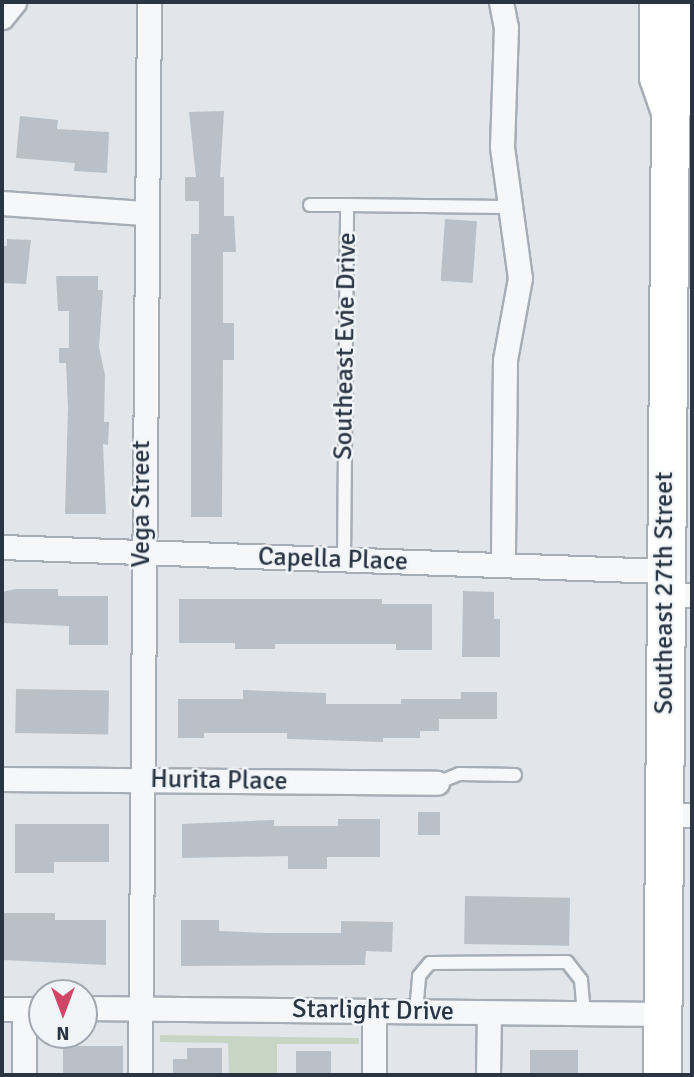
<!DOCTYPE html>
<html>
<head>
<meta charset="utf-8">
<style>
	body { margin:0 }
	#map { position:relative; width:694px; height:1077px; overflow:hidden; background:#e2e6eb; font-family:Signika,sans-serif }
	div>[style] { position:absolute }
	.green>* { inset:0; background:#c9d5c3 }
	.building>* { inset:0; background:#b9c0c8; transform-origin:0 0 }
	.roads { filter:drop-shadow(2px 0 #a7adb5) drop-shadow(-2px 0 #a7adb5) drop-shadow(0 2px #a7adb5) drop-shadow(0 -2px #a7adb5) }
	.lane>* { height:12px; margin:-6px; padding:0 6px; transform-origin:6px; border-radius:6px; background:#f5f7f9 }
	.street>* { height:23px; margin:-11.5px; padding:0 11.5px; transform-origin:11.5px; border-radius:11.5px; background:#f5f7f9 }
	.primary>* { height:37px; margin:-18.5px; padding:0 18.5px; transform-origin:18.5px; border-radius:18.5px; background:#fff }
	span { translate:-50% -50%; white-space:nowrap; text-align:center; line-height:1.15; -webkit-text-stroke:5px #f2f5f8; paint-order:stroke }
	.street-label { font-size:26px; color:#2a3543 }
	.frame { position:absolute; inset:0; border:4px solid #2a3543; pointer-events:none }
	.north { position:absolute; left:28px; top:979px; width:70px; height:70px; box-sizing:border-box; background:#f2f5f8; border:2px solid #a2a8b0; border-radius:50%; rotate:180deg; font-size:19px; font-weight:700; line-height:28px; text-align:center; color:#2a3543 }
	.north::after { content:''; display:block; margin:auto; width:24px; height:32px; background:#d14666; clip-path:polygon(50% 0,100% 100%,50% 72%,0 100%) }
</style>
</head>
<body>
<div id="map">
	<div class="green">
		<div style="clip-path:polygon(160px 1035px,359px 1038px,359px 1044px,277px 1044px,277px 1075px,229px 1075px,228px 1043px,160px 1042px)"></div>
	</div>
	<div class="building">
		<div style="clip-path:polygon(224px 111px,220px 177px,224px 177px,224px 216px,234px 216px,236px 252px,223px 252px,223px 323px,234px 323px,234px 360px,223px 360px,222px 517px,191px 517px,191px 234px,199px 234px,199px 201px,185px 201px,185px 177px,196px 177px,189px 112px)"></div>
		<div style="clip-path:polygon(20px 116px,58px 120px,57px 129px,109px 132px,107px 173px,74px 171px,75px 163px,16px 158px)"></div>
		<div style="left:445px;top:219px;width:32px;height:62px;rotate:4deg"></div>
		<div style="clip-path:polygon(7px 239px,31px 240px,26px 284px,2px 283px,2px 246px,7px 246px)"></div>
		<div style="clip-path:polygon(56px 276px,98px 276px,98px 290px,103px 290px,99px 347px,105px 375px,104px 422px,109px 422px,108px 445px,103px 444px,106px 514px,65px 514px,68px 408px,66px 363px,59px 363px,59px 348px,69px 348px,69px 311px,58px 311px)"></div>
		<div style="clip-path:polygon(16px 589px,58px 589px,58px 596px,108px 596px,108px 645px,69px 645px,69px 626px,2px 623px,2px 592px)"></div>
		<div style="clip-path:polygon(463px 591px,494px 592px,494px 619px,500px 619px,500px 657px,462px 657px)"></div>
		<div style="clip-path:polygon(179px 599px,382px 599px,382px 604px,432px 604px,432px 650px,396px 650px,396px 644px,275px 644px,275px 649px,235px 649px,235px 643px,179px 643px)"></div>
		<div style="left:16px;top:689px;width:93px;height:44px;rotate:1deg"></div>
		<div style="clip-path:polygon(243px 690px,326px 693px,326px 704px,401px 704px,401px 699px,461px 699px,461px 692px,497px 692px,497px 719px,439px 719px,439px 731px,420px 731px,420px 738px,383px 738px,383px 742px,287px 739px,287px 733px,204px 733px,204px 738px,178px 738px,178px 699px,243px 699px)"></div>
		<div style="left:418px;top:812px;width:22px;height:23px"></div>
		<div style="clip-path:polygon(338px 819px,380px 819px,380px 857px,327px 857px,327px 869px,288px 869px,288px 856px,182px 858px,182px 824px,274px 820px,274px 826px,338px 826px)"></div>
		<div style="clip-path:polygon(15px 824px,109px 824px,109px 862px,54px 862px,54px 873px,15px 873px)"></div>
		<div style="left:465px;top:896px;width:105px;height:48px;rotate:1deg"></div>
		<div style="clip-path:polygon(2px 913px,55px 913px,55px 920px,106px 920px,106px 965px,2px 960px)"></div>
		<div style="clip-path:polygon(181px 920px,219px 920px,219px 931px,267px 933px,341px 933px,341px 921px,393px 922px,392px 952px,366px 951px,365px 965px,181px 966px)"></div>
		<div style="left:63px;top:1046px;width:60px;height:29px"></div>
		<div style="clip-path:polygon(187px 1048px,222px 1048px,222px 1075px,173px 1075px,173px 1059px,187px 1059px)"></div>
		<div style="left:530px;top:1050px;width:48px;height:25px"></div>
		<div style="left:296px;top:1051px;width:35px;height:24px"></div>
	</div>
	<div class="roads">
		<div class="lane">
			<div style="left:310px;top:205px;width:37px"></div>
			<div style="left:344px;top:562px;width:357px;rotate:-89.5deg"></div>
			<div style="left:347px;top:205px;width:161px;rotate:0.7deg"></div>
			<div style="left:437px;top:783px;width:24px;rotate:-22deg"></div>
			<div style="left:459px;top:774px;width:56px;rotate:1deg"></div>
			<div style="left:416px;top:1012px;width:36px;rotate:-85deg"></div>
			<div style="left:419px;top:976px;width:17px;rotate:-50deg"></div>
			<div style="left:430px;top:963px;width:137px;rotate:-0.4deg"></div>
			<div style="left:567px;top:962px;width:23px;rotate:52deg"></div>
			<div style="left:581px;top:980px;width:34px;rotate:85deg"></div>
		</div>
		<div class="street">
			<div style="left:501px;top:2px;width:25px;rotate:79deg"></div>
			<div style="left:506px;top:27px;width:120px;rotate:91.9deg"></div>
			<div style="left:502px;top:147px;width:132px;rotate:82.2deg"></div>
			<div style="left:520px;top:278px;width:83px;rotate:100.4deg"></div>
			<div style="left:505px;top:360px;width:205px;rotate:90.6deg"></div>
			<div style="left:2px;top:17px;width:19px;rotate:-51deg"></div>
			<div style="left:2px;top:203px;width:142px;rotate:4deg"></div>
			<div style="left:2px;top:547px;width:662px;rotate:2.08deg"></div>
			<div style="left:664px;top:595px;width:28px"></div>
			<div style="left:2px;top:779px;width:435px;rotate:0.5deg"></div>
			<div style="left:665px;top:815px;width:27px"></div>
			<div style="left:84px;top:1008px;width:578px;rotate:0.59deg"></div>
			<div style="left:2px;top:1009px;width:40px"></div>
			<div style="left:24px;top:1009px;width:66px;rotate:90deg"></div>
			<div style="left:374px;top:1011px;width:64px;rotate:90deg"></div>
			<div style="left:140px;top:1075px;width:1073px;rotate:-89.52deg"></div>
			<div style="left:488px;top:1075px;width:62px;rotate:-89.1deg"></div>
		</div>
		<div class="primary">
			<div style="left:658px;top:2px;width:75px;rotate:90deg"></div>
			<div style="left:658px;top:77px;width:36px;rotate:71deg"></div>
			<div style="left:670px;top:111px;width:964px;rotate:90.48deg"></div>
			<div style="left:670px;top:111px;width:41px;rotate:-60.9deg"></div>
			<div style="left:690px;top:75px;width:73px;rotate:-90deg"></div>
		</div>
	</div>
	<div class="street-label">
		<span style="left:346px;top:346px;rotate:-89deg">Southeast Evie Drive</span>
		<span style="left:142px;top:504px;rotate:-90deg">Vega Street</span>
		<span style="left:333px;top:560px;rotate:2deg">Capella Place</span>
		<span style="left:665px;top:593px;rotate:-90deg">Southeast 27th Street</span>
		<span style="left:219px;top:781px;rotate:1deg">Hurita Place</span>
		<span style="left:373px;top:1011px;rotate:1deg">Starlight Drive</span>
	</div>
	<div class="frame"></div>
	<div class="north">N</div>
</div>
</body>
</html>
